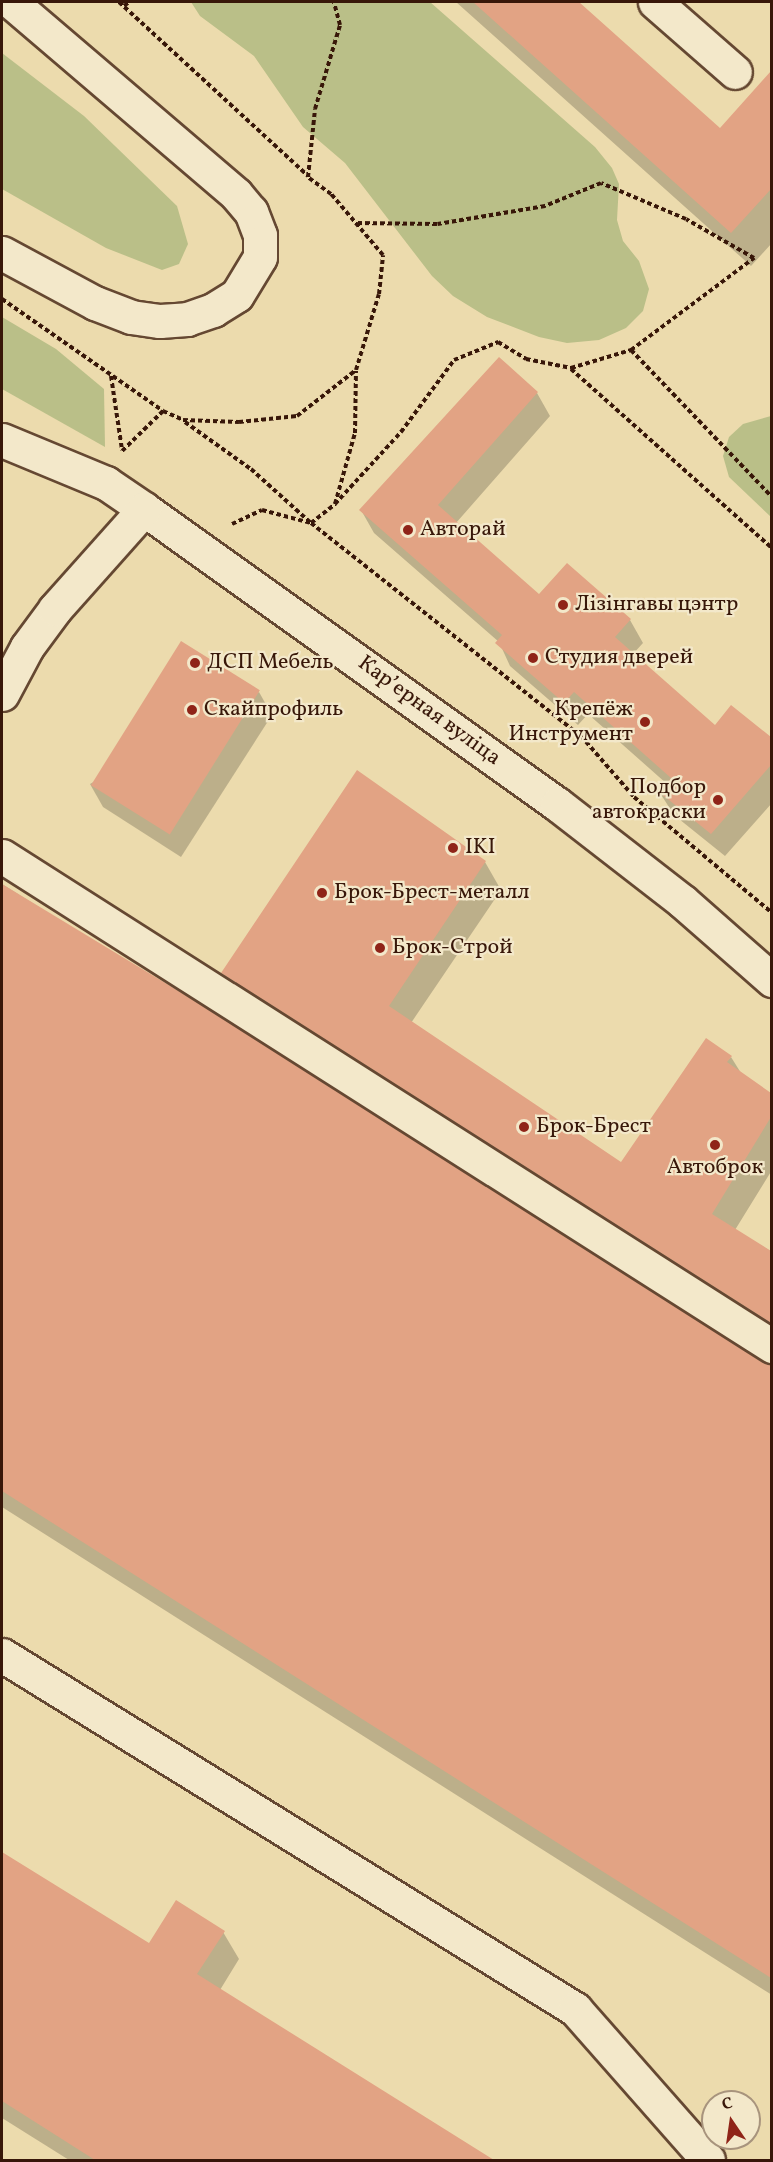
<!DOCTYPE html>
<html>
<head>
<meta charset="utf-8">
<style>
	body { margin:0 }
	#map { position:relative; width:773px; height:2162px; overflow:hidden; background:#ecdbad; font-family:Vollkorn,serif }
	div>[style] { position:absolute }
	.green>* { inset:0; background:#babf88 }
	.shadow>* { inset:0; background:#0003 }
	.building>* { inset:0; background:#e2a384; transform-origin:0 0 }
	.path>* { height:4px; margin-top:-2px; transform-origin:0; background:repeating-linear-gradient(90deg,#381709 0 4.5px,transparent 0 7.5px) }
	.roads { filter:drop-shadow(2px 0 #654832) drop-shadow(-2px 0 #654832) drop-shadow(0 2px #654832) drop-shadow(0 -2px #654832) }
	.minor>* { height:33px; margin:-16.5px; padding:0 16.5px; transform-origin:16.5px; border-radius:16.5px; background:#f3e8ca }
	.dots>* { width:16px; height:16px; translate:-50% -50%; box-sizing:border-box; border:3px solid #f3e8ca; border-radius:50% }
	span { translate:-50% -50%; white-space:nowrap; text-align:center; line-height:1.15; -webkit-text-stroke:4.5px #f3e8ca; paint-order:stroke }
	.poi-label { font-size:22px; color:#381709 }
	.left { translate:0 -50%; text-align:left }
	.right { translate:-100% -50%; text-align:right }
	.street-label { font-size:22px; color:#381709 }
	.frame { position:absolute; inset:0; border:3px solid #381709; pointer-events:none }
	.north { position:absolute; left:701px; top:2090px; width:60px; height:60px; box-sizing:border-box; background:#f3e8ca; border:2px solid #a8947d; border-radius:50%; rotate:347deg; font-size:16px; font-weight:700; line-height:24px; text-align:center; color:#381709 }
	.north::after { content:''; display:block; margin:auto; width:21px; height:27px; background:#8f2418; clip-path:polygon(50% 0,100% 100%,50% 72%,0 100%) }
</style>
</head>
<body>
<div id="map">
	<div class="green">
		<div style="clip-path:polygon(191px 2px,430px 2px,595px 147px,612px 168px,619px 184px,617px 220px,623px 241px,639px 261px,649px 289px,643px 311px,626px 328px,599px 340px,567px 343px,539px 337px,487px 317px,453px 296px,432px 276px,345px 163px,303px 127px,254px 56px,200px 16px)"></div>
		<div style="clip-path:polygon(2px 53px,84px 116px,177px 206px,188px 244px,179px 264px,162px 270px,106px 248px,2px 189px)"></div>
		<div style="clip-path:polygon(2px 317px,56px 349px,104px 389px,105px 447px,2px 389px)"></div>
		<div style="clip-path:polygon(771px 416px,772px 416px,771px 517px,729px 477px,723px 456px,729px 437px,743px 424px)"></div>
	</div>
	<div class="shadow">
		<div style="clip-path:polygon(456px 2px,577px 2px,720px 130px,768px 77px,772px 80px,772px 243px,751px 266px)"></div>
		<div style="clip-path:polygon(499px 359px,537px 393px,550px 416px,456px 523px,540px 596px,630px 620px,643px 643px,633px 654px,715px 727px,732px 707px,772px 739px,772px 803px,725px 856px,674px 815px,660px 793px,667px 784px,588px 714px,578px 725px,510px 666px,499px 642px,374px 533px,361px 510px)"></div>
		<div style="clip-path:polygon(259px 692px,272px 715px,181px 857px,103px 807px,90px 784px)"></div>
		<div style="clip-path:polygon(358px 772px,485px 862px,501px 890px,411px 1023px,621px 1164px,731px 1057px,741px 1073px,772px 1095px,772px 1170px,735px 1230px,772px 1252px,772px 1340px,239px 1001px,223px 973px)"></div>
		<div style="clip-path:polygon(2px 884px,761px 1363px,772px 1364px,772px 1995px,2px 1507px)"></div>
		<div style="clip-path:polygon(2px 1853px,149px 1945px,223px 1932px,239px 1959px,220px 1990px,491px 2160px,69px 2160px,2px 2118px)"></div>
	</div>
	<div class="building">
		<div style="clip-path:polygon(473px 2px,579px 2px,720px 128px,771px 71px,771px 189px,731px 233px)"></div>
		<div style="clip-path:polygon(499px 357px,538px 392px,438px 505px,539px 594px,567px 563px,631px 619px,615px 637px,715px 725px,731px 705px,771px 737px,771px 765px,711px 834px,659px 792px,671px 778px,574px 692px,564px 703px,495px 643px,502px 635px,359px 510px)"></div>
		<div style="left:181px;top:641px;width:93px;height:170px;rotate:32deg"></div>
		<div style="clip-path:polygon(357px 770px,486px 861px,389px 1006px,621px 1162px,706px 1038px,732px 1056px,727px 1062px,771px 1093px,771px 1117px,712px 1214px,771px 1251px,771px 1323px,221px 973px)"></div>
		<div style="clip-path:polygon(2px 884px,200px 1004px,771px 1365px,771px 1978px,2px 1491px)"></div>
		<div style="clip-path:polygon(2px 1852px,149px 1943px,176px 1900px,225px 1931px,197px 1974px,494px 2160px,95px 2160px,2px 2101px)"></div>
	</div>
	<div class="path">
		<div style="left:119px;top:2px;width:257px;rotate:42.6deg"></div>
		<div style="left:124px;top:6px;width:6px;rotate:-39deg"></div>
		<div style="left:2px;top:299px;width:196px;rotate:34.8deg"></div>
		<div style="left:163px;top:411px;width:57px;rotate:135.7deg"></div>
		<div style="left:631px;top:350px;width:204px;rotate:46.2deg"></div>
		<div style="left:571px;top:369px;width:269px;rotate:41.7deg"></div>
		<div style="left:111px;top:376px;width:75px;rotate:81.5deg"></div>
		<div style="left:163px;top:411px;width:22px;rotate:24deg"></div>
		<div style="left:183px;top:420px;width:56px;rotate:2deg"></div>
		<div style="left:239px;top:422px;width:58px;rotate:-5.9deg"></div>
		<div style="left:297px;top:416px;width:75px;rotate:-37.9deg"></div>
		<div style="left:356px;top:370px;width:79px;rotate:-73.2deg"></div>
		<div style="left:379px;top:294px;width:39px;rotate:-84deg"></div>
		<div style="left:383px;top:255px;width:80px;rotate:-130.4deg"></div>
		<div style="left:331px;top:194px;width:29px;rotate:-144deg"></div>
		<div style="left:308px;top:177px;width:68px;rotate:-84.1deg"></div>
		<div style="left:315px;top:109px;width:88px;rotate:-73.4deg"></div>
		<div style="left:340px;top:25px;width:24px;rotate:-105deg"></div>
		<div style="left:185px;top:422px;width:81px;rotate:35.5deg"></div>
		<div style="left:251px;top:469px;width:81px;rotate:42deg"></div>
		<div style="left:311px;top:523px;width:31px;rotate:-38deg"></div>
		<div style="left:335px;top:504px;width:74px;rotate:-74.3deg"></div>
		<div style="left:355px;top:433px;width:62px;rotate:-89.1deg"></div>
		<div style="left:335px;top:504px;width:98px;rotate:-47.5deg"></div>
		<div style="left:401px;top:432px;width:89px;rotate:-53.6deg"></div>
		<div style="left:454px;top:360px;width:48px;rotate:-22.2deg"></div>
		<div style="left:498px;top:342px;width:33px;rotate:31deg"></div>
		<div style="left:526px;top:359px;width:46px;rotate:11.3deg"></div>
		<div style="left:571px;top:368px;width:63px;rotate:-16.7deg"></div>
		<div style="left:631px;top:350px;width:154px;rotate:-36.8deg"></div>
		<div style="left:754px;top:258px;width:78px;rotate:-150.2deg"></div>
		<div style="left:686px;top:219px;width:92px;rotate:-157deg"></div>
		<div style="left:601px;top:183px;width:61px;rotate:157.7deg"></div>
		<div style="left:545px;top:206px;width:109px;rotate:170.5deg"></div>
		<div style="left:437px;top:224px;width:80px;rotate:-179.3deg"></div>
		<div style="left:232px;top:524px;width:33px;rotate:-25deg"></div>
		<div style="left:262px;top:510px;width:51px;rotate:14.9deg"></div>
		<div style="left:311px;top:523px;width:344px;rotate:38.3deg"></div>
		<div style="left:581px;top:736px;width:81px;rotate:49deg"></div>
		<div style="left:634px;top:797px;width:180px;rotate:40deg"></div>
	</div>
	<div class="roads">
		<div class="minor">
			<div style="left:655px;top:2px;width:106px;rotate:41.2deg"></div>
			<div style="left:2px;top:253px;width:106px;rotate:28.3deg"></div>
			<div style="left:95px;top:303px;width:39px;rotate:21deg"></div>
			<div style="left:131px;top:317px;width:29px;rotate:8deg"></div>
			<div style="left:160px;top:321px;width:27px;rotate:-4deg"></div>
			<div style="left:187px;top:319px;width:28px;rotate:-19deg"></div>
			<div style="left:213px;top:310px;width:28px;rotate:-32deg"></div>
			<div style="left:237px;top:295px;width:44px;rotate:-58.8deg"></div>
			<div style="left:260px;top:257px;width:22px;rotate:-90deg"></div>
			<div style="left:260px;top:235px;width:25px;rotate:-111deg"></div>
			<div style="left:251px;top:212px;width:23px;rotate:-130deg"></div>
			<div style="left:236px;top:194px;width:296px;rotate:-139.5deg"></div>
			<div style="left:2px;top:440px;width:113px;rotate:22.5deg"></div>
			<div style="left:106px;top:483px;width:46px;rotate:34.4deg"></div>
			<div style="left:144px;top:509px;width:508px;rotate:35.54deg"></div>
			<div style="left:557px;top:804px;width:158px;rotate:37.8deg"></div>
			<div style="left:682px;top:901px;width:120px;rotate:41.3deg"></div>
			<div style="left:2px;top:694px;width:53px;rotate:-62deg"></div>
			<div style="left:27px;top:647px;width:47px;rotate:-53.6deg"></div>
			<div style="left:55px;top:609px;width:134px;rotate:-48.3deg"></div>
			<div style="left:2px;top:856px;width:913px;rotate:32.47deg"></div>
			<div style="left:2px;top:1655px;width:674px;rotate:31.71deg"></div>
			<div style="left:575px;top:2009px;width:201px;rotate:48.6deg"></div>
		</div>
	</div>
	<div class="dots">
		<div style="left:408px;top:530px;background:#8f2418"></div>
		<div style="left:563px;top:605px;background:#8f2418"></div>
		<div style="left:533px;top:658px;background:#8f2418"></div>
		<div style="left:195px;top:663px;background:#8f2418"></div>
		<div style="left:192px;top:710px;background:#8f2418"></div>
		<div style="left:645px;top:722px;background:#8f2418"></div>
		<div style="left:718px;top:800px;background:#8f2418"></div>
		<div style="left:453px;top:848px;background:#8f2418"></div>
		<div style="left:322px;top:893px;background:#8f2418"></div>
		<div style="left:380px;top:948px;background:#8f2418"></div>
		<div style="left:524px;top:1127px;background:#8f2418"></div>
		<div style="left:715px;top:1145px;background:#8f2418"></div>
	</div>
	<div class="poi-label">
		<span class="left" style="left:420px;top:530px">Авторай</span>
		<span class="left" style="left:575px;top:605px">Лізінгавы цэнтр</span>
		<span class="left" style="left:545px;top:658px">Студия дверей</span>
		<span class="left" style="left:207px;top:663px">ДСП Мебель</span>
		<span class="right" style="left:633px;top:722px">Крепёж<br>Инструмент</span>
		<span class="left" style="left:204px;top:710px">Скайпрофиль</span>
		<span class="right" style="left:706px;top:800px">Подбор<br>автокраски</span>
		<span class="left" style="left:465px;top:848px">IKI</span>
		<span class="left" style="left:334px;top:893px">Брок-Брест-металл</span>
		<span class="left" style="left:392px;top:948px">Брок-Строй</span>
		<span class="left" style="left:536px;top:1127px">Брок-Брест</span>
		<span style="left:715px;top:1168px">Автоброк</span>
	</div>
	<div class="street-label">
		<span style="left:429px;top:711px;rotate:36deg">Карʼерная вуліца</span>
	</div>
	<div class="frame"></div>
	<div class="north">С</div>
</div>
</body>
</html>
